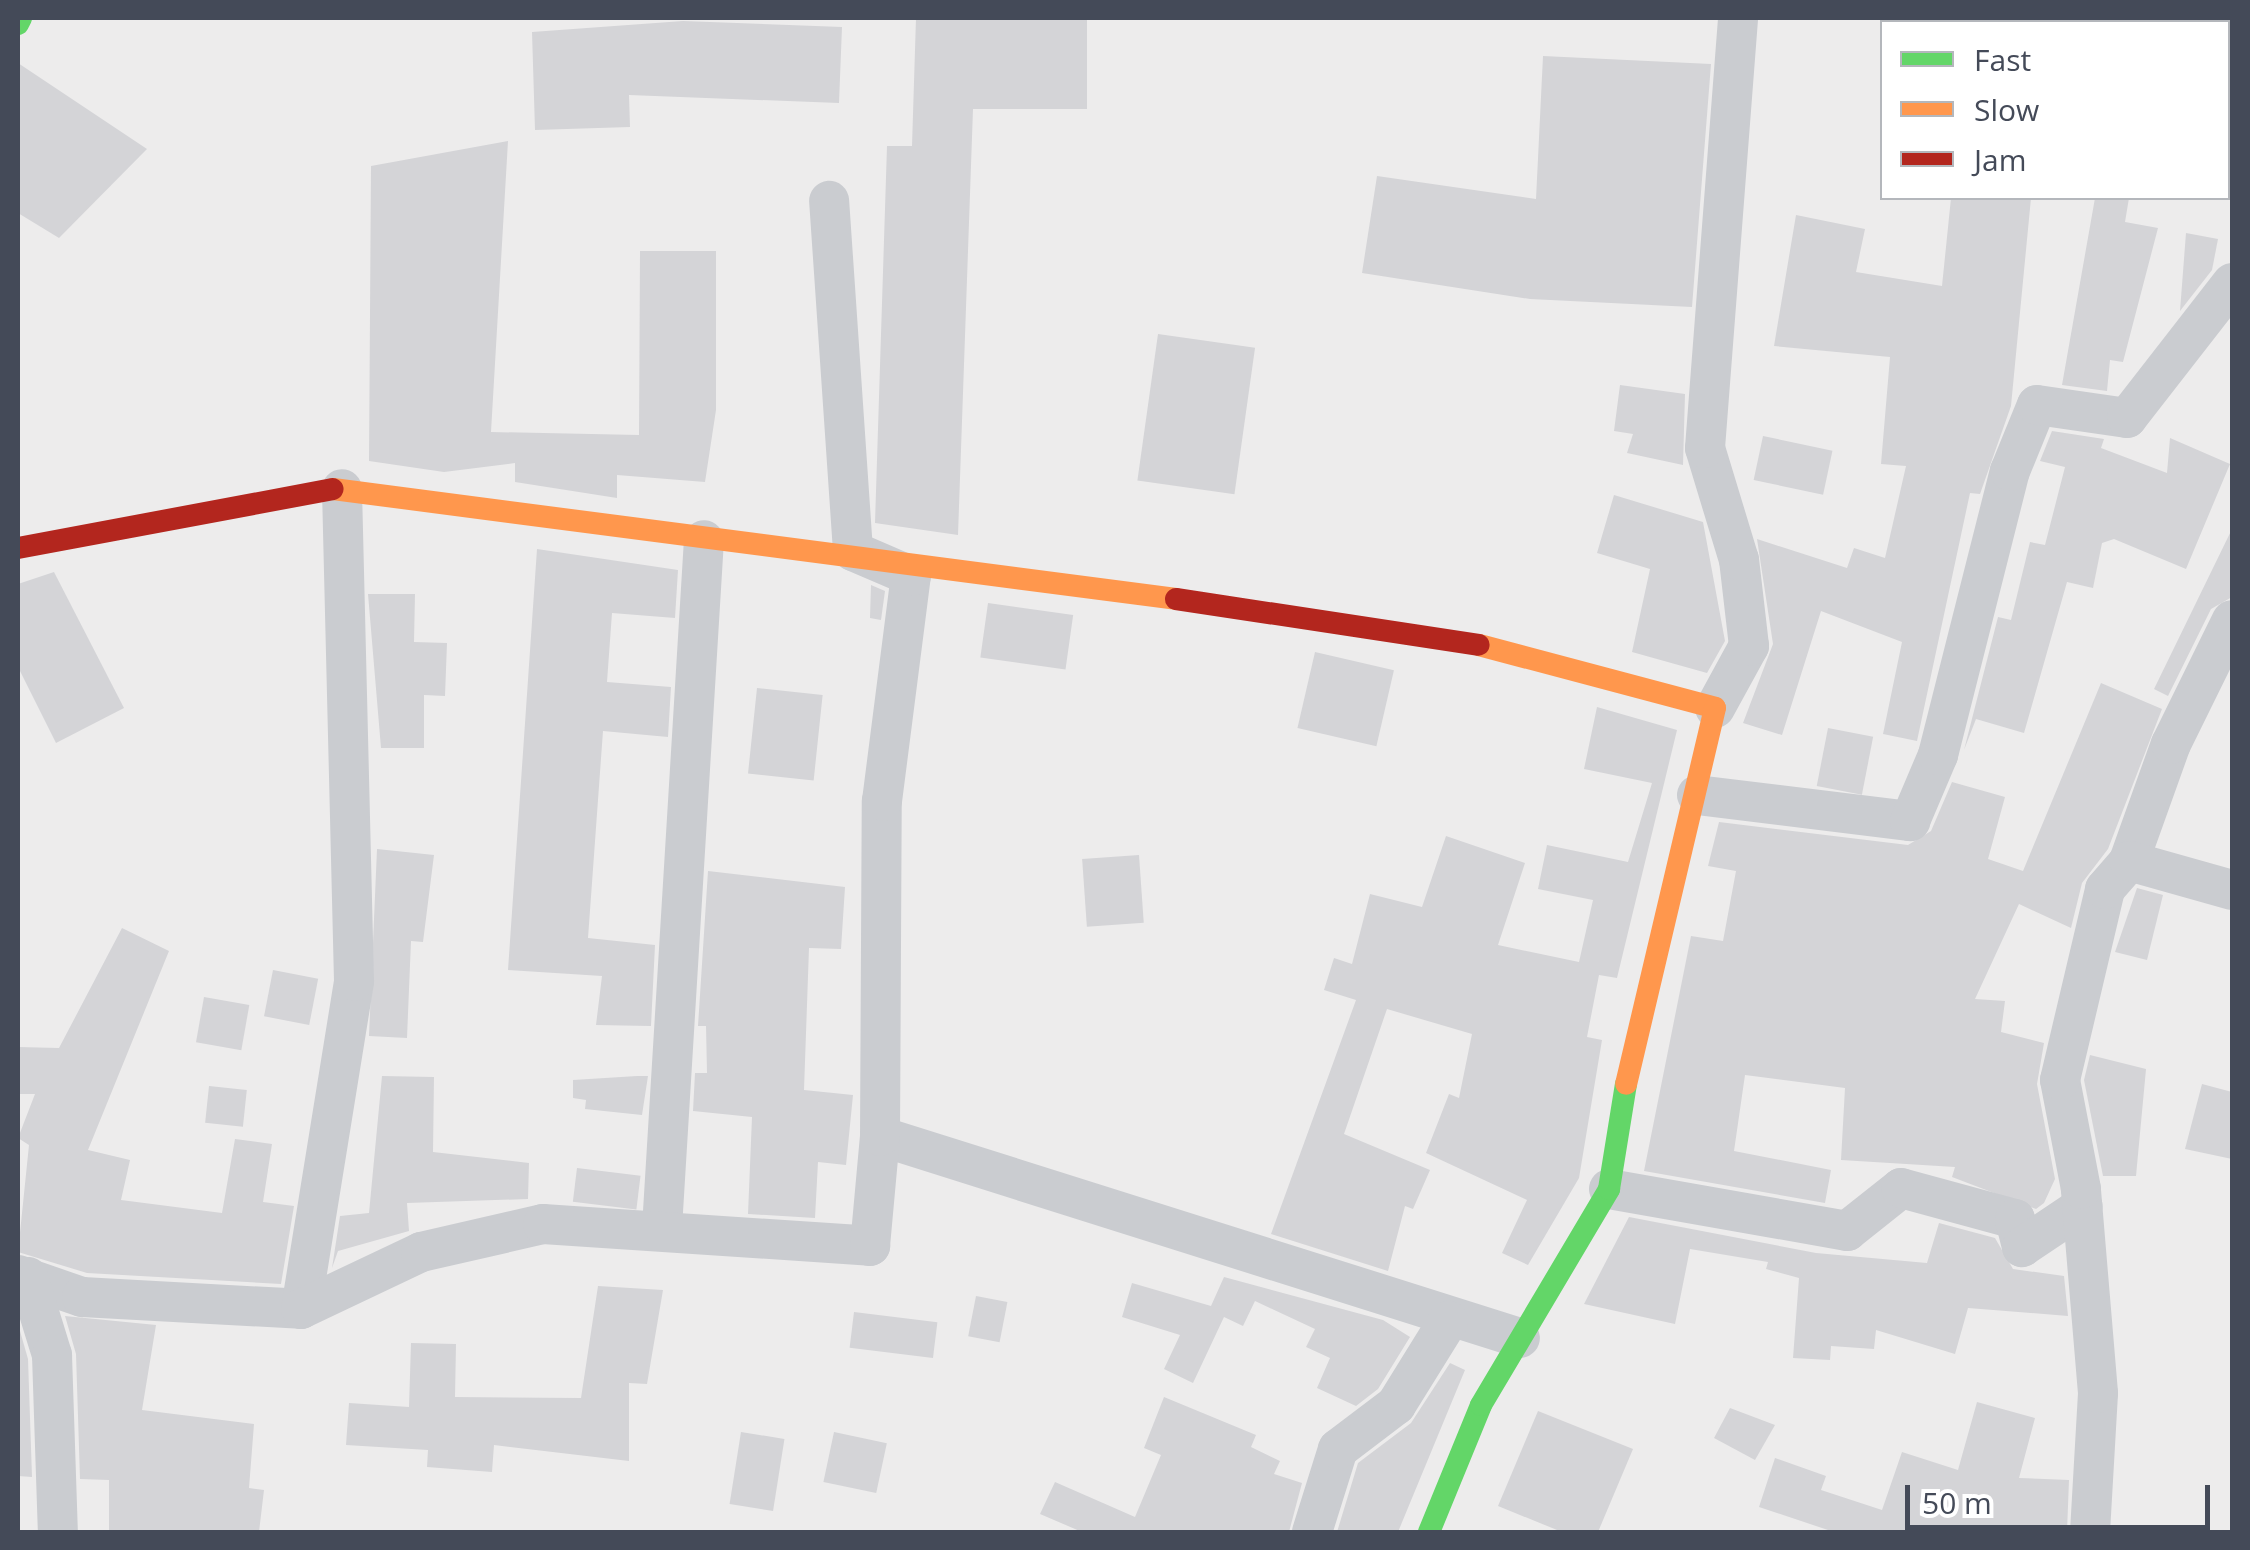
<!DOCTYPE html>
<html>
<head>
<meta charset="utf-8">
<style>
	body { margin:0 }
	#map { position:relative; width:2250px; height:1550px; overflow:hidden; background:#edecec; font-family:"Open Sans",sans-serif }
	div>[style] { position:absolute }
	.building>* { inset:0; background:#d4d4d7; transform-origin:0 0 }
	.street>* { height:40px; margin:-20px; padding:0 20px; transform-origin:20px; border-radius:20px; background:#caccd0 }
	.fast>* { height:22px; margin:-11px; padding:0 11px; transform-origin:11px; border-radius:11px; background:#63d668 }
	.slow>* { height:22px; margin:-11px; padding:0 11px; transform-origin:11px; border-radius:11px; background:#ff974d }
	.jam>* { height:22px; margin:-11px; padding:0 11px; transform-origin:11px; border-radius:11px; background:#b3261e }
	span { translate:-50% -50%; white-space:nowrap; text-align:center; line-height:1.15; -webkit-text-stroke:8px #fff; paint-order:stroke }
	.frame { position:absolute; inset:0; border:20px solid #444a58; pointer-events:none }
	.legend { position:absolute; left:1880px; top:20px; width:350px; height:180px; box-sizing:border-box; background:#fff; border:2px solid #b4b7bc; margin:0; padding:12px 18px; list-style:none; font-size:30px; color:#444a58 }
	.legend li { display:flex; align-items:center; gap:20px; height:50px }
	.legend b { width:50px; border:2px solid #b4b7bc }
	.scale { position:absolute; left:1905px; top:1485px; width:305px; height:45px; box-sizing:border-box; border:5px solid #444a58; border-top:0; padding-left:12px; font-size:30px; line-height:35px; white-space:nowrap; color:#444a58; -webkit-text-stroke:8px #fff; paint-order:stroke }
</style>
</head>
<body>
<div id="map">
	<div class="building">
		<div style="clip-path:polygon(916px 18px,1087px 18px,1087px 109px,973px 109px,958px 535px,875px 523px,887px 146px,912px 146px)"></div>
		<div style="clip-path:polygon(683px 21px,842px 27px,839px 103px,629px 95px,630px 127px,535px 130px,532px 32px)"></div>
		<div style="clip-path:polygon(1543px 56px,1711px 64px,1692px 307px,1530px 299px,1362px 273px,1377px 176px,1536px 199px)"></div>
		<div style="clip-path:polygon(18px 63px,147px 149px,59px 238px,18px 213px)"></div>
		<div style="clip-path:polygon(508px 141px,491px 432px,639px 435px,640px 251px,716px 251px,716px 410px,705px 482px,617px 475px,617px 498px,515px 482px,515px 463px,444px 472px,369px 461px,371px 166px)"></div>
		<div style="clip-path:polygon(1951px 198px,2031px 198px,2011px 406px,1980px 494px,1970px 493px,1917px 741px,1883px 734px,1902px 642px,1821px 611px,1782px 735px,1743px 723px,1773px 644px,1757px 539px,1847px 568px,1854px 548px,1885px 558px,1906px 466px,1881px 464px,1890px 357px,1774px 346px,1796px 215px,1865px 229px,1856px 272px,1942px 286px)"></div>
		<div style="clip-path:polygon(2095px 198px,2129px 198px,2125px 222px,2158px 228px,2123px 362px,2110px 360px,2107px 391px,2062px 385px)"></div>
		<div style="clip-path:polygon(2186px 233px,2218px 239px,2212px 270px,2180px 311px)"></div>
		<div style="left:1158px;top:334px;width:98px;height:148px;rotate:8deg"></div>
		<div style="clip-path:polygon(1620px 385px,1685px 394px,1683px 465px,1627px 453px,1633px 434px,1614px 431px)"></div>
		<div style="clip-path:polygon(2052px 431px,2104px 439px,2101px 448px,2167px 473px,2170px 438px,2230px 464px,2186px 569px,2114px 539px,2102px 543px,2093px 588px,2067px 582px,2024px 733px,1976px 719px,1964px 750px,1998px 617px,2011px 620px,2030px 542px,2045px 545px,2065px 467px,2040px 461px)"></div>
		<div style="left:1763px;top:436px;width:71px;height:45px;rotate:12deg"></div>
		<div style="clip-path:polygon(1614px 495px,1703px 522px,1725px 641px,1707px 673px,1632px 652px,1650px 569px,1597px 553px)"></div>
		<div style="clip-path:polygon(2232px 529px,2232px 597px,2211px 609px,2168px 696px,2154px 689px)"></div>
		<div style="clip-path:polygon(537px 549px,678px 570px,675px 618px,612px 613px,607px 682px,671px 687px,668px 737px,603px 731px,588px 938px,655px 945px,651px 1026px,596px 1025px,602px 976px,508px 970px)"></div>
		<div style="clip-path:polygon(54px 572px,124px 708px,56px 743px,18px 667px,18px 584px)"></div>
		<div style="clip-path:polygon(871px 585px,885px 591px,881px 620px,870px 618px)"></div>
		<div style="clip-path:polygon(368px 594px,415px 594px,414px 642px,447px 643px,445px 696px,424px 695px,424px 748px,381px 748px)"></div>
		<div style="left:988px;top:603px;width:86px;height:55px;rotate:8deg"></div>
		<div style="left:1315px;top:652px;width:81px;height:78px;rotate:13deg"></div>
		<div style="clip-path:polygon(2101px 683px,2162px 709px,2108px 849px,2082px 883px,2071px 928px,2019px 904px,1975px 999px,2005px 1001px,2001px 1032px,2044px 1043px,2037px 1084px,2055px 1179px,2044px 1203px,2036px 1209px,1952px 1177px,1955px 1167px,1841px 1160px,1845px 1088px,1745px 1075px,1734px 1151px,1831px 1170px,1825px 1203px,1644px 1171px,1691px 936px,1723px 941px,1736px 871px,1708px 866px,1719px 822px,1908px 845px,1931px 831px,1952px 782px,2005px 797px,1988px 859px,2023px 871px)"></div>
		<div style="left:757px;top:688px;width:66px;height:86px;rotate:6deg"></div>
		<div style="clip-path:polygon(1597px 707px,1677px 730px,1617px 978px,1599px 975px,1587px 1037px,1602px 1040px,1579px 1178px,1528px 1265px,1502px 1253px,1527px 1200px,1426px 1153px,1449px 1094px,1459px 1098px,1472px 1034px,1387px 1009px,1344px 1134px,1430px 1170px,1413px 1209px,1405px 1206px,1388px 1271px,1271px 1234px,1356px 1000px,1324px 990px,1334px 958px,1352px 964px,1370px 894px,1422px 907px,1446px 836px,1525px 863px,1498px 945px,1579px 962px,1593px 900px,1538px 889px,1547px 845px,1628px 862px,1652px 783px,1584px 769px)"></div>
		<div style="left:1828px;top:728px;width:46px;height:59px;rotate:11deg"></div>
		<div style="clip-path:polygon(377px 849px,434px 855px,423px 942px,411px 941px,407px 1038px,369px 1036px)"></div>
		<div style="left:1139px;top:855px;width:68px;height:57px;rotate:86deg"></div>
		<div style="clip-path:polygon(708px 871px,845px 887px,841px 949px,809px 948px,804px 1090px,853px 1095px,846px 1165px,818px 1162px,815px 1218px,748px 1214px,752px 1117px,693px 1111px,695px 1073px,707px 1073px,706px 1026px,698px 1026px)"></div>
		<div style="clip-path:polygon(2137px 888px,2163px 895px,2147px 960px,2115px 952px)"></div>
		<div style="clip-path:polygon(122px 928px,169px 951px,88px 1150px,130px 1160px,121px 1200px,222px 1213px,235px 1139px,272px 1144px,263px 1202px,294px 1206px,281px 1284px,87px 1273px,18px 1252px,29px 1145px,18px 1138px,35px 1094px,18px 1094px,18px 1047px,59px 1048px)"></div>
		<div style="left:273px;top:970px;width:46px;height:47px;rotate:11deg"></div>
		<div style="left:204px;top:997px;width:46px;height:46px;rotate:10deg"></div>
		<div style="clip-path:polygon(2090px 1055px,2146px 1069px,2136px 1176px,2103px 1176px,2084px 1080px)"></div>
		<div style="clip-path:polygon(382px 1076px,434px 1077px,433px 1152px,529px 1163px,528px 1199px,407px 1203px,409px 1231px,338px 1251px,332px 1268px,340px 1216px,369px 1213px)"></div>
		<div style="clip-path:polygon(637px 1076px,648px 1076px,642px 1115px,585px 1109px,586px 1100px,573px 1098px,573px 1080px)"></div>
		<div style="clip-path:polygon(2202px 1084px,2232px 1092px,2232px 1159px,2185px 1149px)"></div>
		<div style="left:209px;top:1086px;width:38px;height:37px;rotate:6deg"></div>
		<div style="left:577px;top:1168px;width:64px;height:34px;rotate:7deg"></div>
		<div style="clip-path:polygon(1629px 1217px,1816px 1253px,1927px 1263px,1939px 1223px,1995px 1238px,2013px 1269px,2064px 1276px,2068px 1316px,1968px 1308px,1955px 1354px,1876px 1330px,1874px 1349px,1831px 1346px,1830px 1360px,1793px 1358px,1799px 1278px,1766px 1269px,1768px 1262px,1690px 1249px,1675px 1324px,1584px 1304px)"></div>
		<div style="clip-path:polygon(1224px 1277px,1383px 1320px,1410px 1337px,1378px 1389px,1356px 1406px,1317px 1388px,1330px 1358px,1306px 1347px,1315px 1329px,1255px 1301px,1243px 1326px,1224px 1317px,1193px 1383px,1164px 1369px,1180px 1335px,1122px 1317px,1132px 1283px,1211px 1306px)"></div>
		<div style="clip-path:polygon(598px 1286px,663px 1290px,647px 1384px,629px 1383px,629px 1461px,494px 1445px,492px 1472px,427px 1467px,428px 1450px,346px 1445px,349px 1403px,409px 1407px,411px 1343px,456px 1344px,455px 1397px,581px 1398px)"></div>
		<div style="left:976px;top:1296px;width:32px;height:41px;rotate:11deg"></div>
		<div style="left:854px;top:1312px;width:84px;height:36px;rotate:7deg"></div>
		<div style="clip-path:polygon(65px 1316px,156px 1325px,142px 1410px,254px 1424px,249px 1488px,264px 1490px,259px 1532px,109px 1532px,109px 1480px,80px 1479px,76px 1354px)"></div>
		<div style="clip-path:polygon(18px 1324px,28px 1359px,32px 1477px,18px 1476px)"></div>
		<div style="clip-path:polygon(1450px 1363px,1465px 1370px,1398px 1532px,1337px 1532px,1358px 1463px,1411px 1423px)"></div>
		<div style="clip-path:polygon(1164px 1397px,1256px 1435px,1251px 1447px,1280px 1461px,1274px 1474px,1302px 1483px,1289px 1532px,1082px 1532px,1040px 1514px,1055px 1482px,1135px 1517px,1161px 1455px,1144px 1448px)"></div>
		<div style="clip-path:polygon(1977px 1402px,2035px 1418px,2019px 1478px,2069px 1480px,2067px 1532px,1834px 1532px,1759px 1507px,1775px 1458px,1826px 1476px,1821px 1490px,1882px 1510px,1902px 1452px,1958px 1470px)"></div>
		<div style="clip-path:polygon(1730px 1408px,1775px 1425px,1755px 1460px,1714px 1438px)"></div>
		<div style="clip-path:polygon(1538px 1411px,1633px 1449px,1598px 1532px,1562px 1532px,1498px 1506px)"></div>
		<div style="left:741px;top:1432px;width:44px;height:73px;rotate:9deg"></div>
		<div style="left:834px;top:1432px;width:54px;height:51px;rotate:12deg"></div>
	</div>
	<div class="street">
		<div style="left:1715px;top:708px;width:71px;rotate:-61.3deg"></div>
		<div style="left:1749px;top:646px;width:87px;rotate:-96.6deg"></div>
		<div style="left:1739px;top:560px;width:117px;rotate:-106.9deg"></div>
		<div style="left:1705px;top:448px;width:431px;rotate:-85.6deg"></div>
		<div style="left:1697px;top:795px;width:215px;rotate:7deg"></div>
		<div style="left:1910px;top:821px;width:72px;rotate:-67deg"></div>
		<div style="left:1938px;top:755px;width:293px;rotate:-75.8deg"></div>
		<div style="left:2010px;top:471px;width:71px;rotate:-67.8deg"></div>
		<div style="left:2037px;top:405px;width:91px;rotate:8.2deg"></div>
		<div style="left:2127px;top:418px;width:171px;rotate:-52.1deg"></div>
		<div style="left:2129px;top:861px;width:124px;rotate:-70.3deg"></div>
		<div style="left:2171px;top:744px;width:138px;rotate:-63.8deg"></div>
		<div style="left:880px;top:1136px;width:671px;rotate:17.52deg"></div>
		<div style="left:1609px;top:1189px;width:242px;rotate:10deg"></div>
		<div style="left:1847px;top:1231px;width:69px;rotate:-38.5deg"></div>
		<div style="left:1901px;top:1188px;width:118px;rotate:15.2deg"></div>
		<div style="left:2015px;top:1219px;width:29px;rotate:76deg"></div>
		<div style="left:2022px;top:1247px;width:73px;rotate:-33.9deg"></div>
		<div style="left:662px;top:1228px;width:689px;rotate:-86.51deg"></div>
		<div style="left:18px;top:1275px;width:68px;rotate:19deg"></div>
		<div style="left:82px;top:1297px;width:219px;rotate:3.1deg"></div>
		<div style="left:301px;top:1309px;width:332px;rotate:-80.8deg"></div>
		<div style="left:354px;top:981px;width:492px;rotate:-91.4deg"></div>
		<div style="left:28px;top:1277px;width:82px;rotate:72.9deg"></div>
		<div style="left:52px;top:1355px;width:177px;rotate:88.1deg"></div>
		<div style="left:301px;top:1309px;width:133px;rotate:-25.4deg"></div>
		<div style="left:421px;top:1252px;width:125px;rotate:-12.9deg"></div>
		<div style="left:543px;top:1224px;width:328px;rotate:3.8deg"></div>
		<div style="left:870px;top:1246px;width:110px;rotate:-84.8deg"></div>
		<div style="left:880px;top:1136px;width:335px;rotate:-89.7deg"></div>
		<div style="left:882px;top:801px;width:227px;rotate:-82.7deg"></div>
		<div style="left:911px;top:576px;width:63px;rotate:-156.7deg"></div>
		<div style="left:853px;top:551px;width:351px;rotate:-93.9deg"></div>
		<div style="left:1312px;top:1532px;width:87px;rotate:-72.6deg"></div>
		<div style="left:1338px;top:1449px;width:73px;rotate:-37.2deg"></div>
		<div style="left:1396px;top:1405px;width:99px;rotate:-58.2deg"></div>
		<div style="left:2090px;top:1532px;width:139px;rotate:-86.7deg"></div>
		<div style="left:2098px;top:1393px;width:205px;rotate:-94.8deg"></div>
		<div style="left:2081px;top:1189px;width:111px;rotate:-100.9deg"></div>
		<div style="left:2060px;top:1080px;width:196px;rotate:-76.7deg"></div>
		<div style="left:2105px;top:889px;width:37px;rotate:-49deg"></div>
		<div style="left:2129px;top:861px;width:107px;rotate:15.7deg"></div>
	</div>
	<div class="fast">
		<div style="left:18px;top:24px;width:7px;rotate:-63deg"></div>
		<div style="left:1429px;top:1532px;width:137px;rotate:-67.7deg"></div>
		<div style="left:1481px;top:1405px;width:251px;rotate:-59.3deg"></div>
		<div style="left:1609px;top:1189px;width:106px;rotate:-80.8deg"></div>
	</div>
	<div class="slow">
		<div style="left:333px;top:489px;width:850px;rotate:7.43deg"></div>
		<div style="left:1479px;top:645px;width:244px;rotate:14.9deg"></div>
		<div style="left:1715px;top:708px;width:386px;rotate:103.3deg"></div>
	</div>
	<div class="jam">
		<div style="left:18px;top:548px;width:320px;rotate:-10.6deg"></div>
		<div style="left:1176px;top:599px;width:306px;rotate:8.6deg"></div>
	</div>
	<div class="frame"></div>
	<ul class="legend">
	<li><b style="height:12px;background:#63d668"></b>Fast</li>
	<li><b style="height:12px;background:#ff974d"></b>Slow</li>
	<li><b style="height:12px;background:#b3261e"></b>Jam</li>
	</ul>
	<div class="scale">50 m</div>
</div>
</body>
</html>
